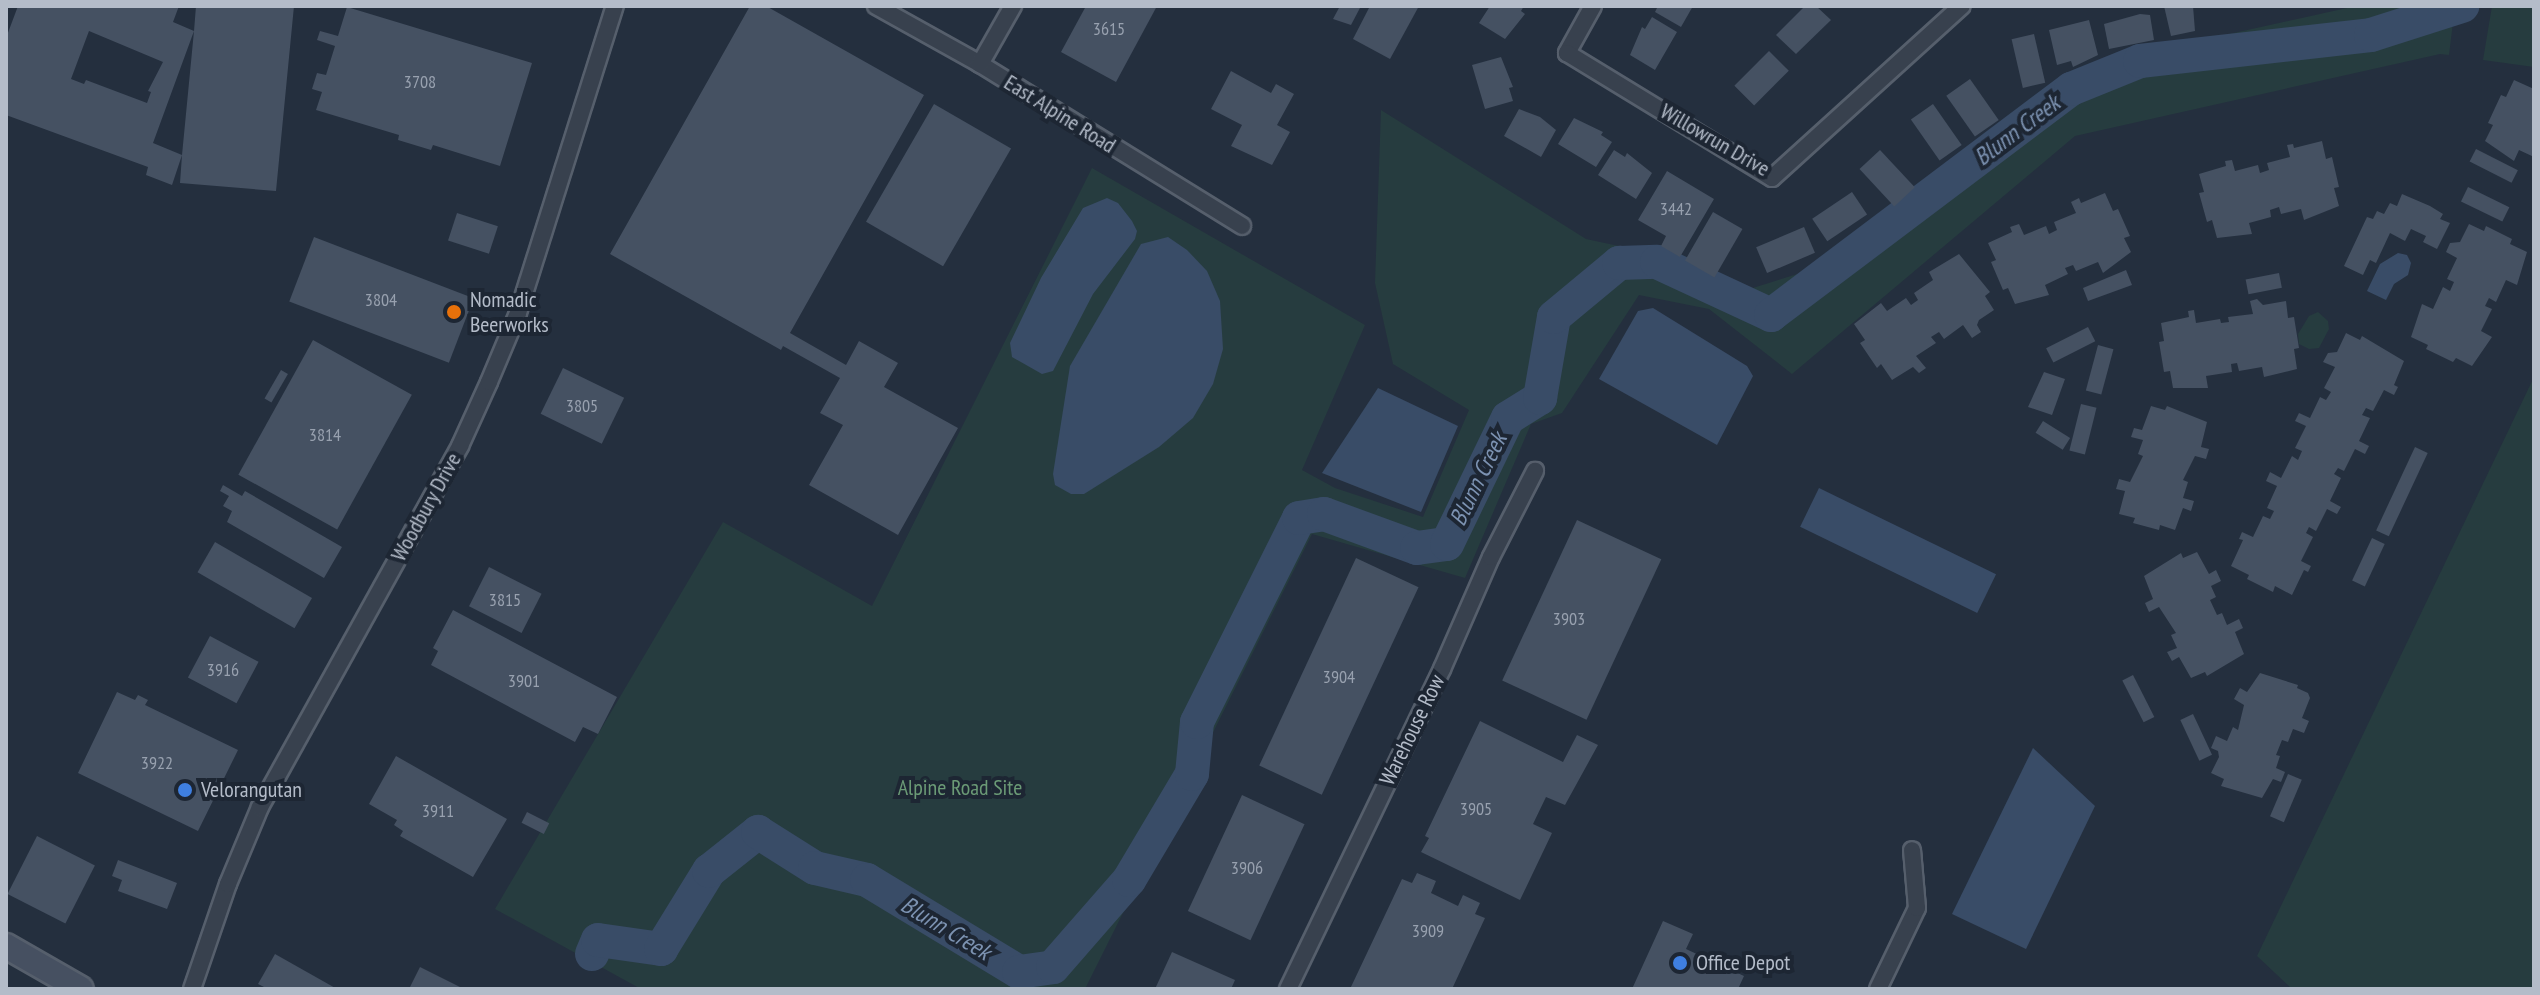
<!DOCTYPE html>
<html>
<head>
<meta charset="utf-8">
<style>
	body { margin:0 }
	#map { position:relative; width:2540px; height:995px; overflow:hidden; background:#242f3e; font-family:"PT Sans Narrow",sans-serif }
	div>[style] { position:absolute }
	.green>* { inset:0; background:#263c3f }
	.water>* { inset:0; background:#394c67; transform-origin:0 0 }
	.river>* { height:34px; margin:-17px; padding:0 17px; transform-origin:17px; border-radius:17px; background:#394c67 }
	.building>* { inset:0; background:#455162; transform-origin:0 0 }
	.roads { filter:drop-shadow(2px 0 #565f6c) drop-shadow(-2px 0 #565f6c) drop-shadow(0 2px #565f6c) drop-shadow(0 -2px #565f6c) }
	.street>* { height:16px; margin:-8px; padding:0 8px; transform-origin:8px; border-radius:8px; background:#38414e }
	.secondary>* { height:24px; margin:-12px; padding:0 12px; transform-origin:12px; border-radius:12px; background:#465061 }
	.dots>* { width:22px; height:22px; translate:-50% -50%; box-sizing:border-box; border:4px solid #1d2633; border-radius:50% }
	span { translate:-50% -50%; white-space:nowrap; text-align:center; line-height:1.15; -webkit-text-stroke:8px #1d2633; paint-order:stroke }
	.number-label { font-size:18px; color:#98a1af }
	.number-label span { -webkit-text-stroke-width:0 }
	.street-label { font-size:22px; color:#b4bcc9 }
	.poi-label { font-size:22px; color:#b4bcc9 }
	.left { translate:0 -50%; text-align:left }
	.park-label { font-size:22px; color:#6b9a76 }
	.water-label { font-size:24px; color:#7c92b1; font-style:italic }
	.frame { position:absolute; inset:0; border:8px solid #b4bcc9; pointer-events:none }
</style>
</head>
<body>
<div id="map">
	<div class="green">
		<div style="clip-path:polygon(2356px 6px,2455px 6px,2449px 55px,2440px 54px,2075px 136px,1792px 374px,1709px 309px,1639px 295px,1562px 413px,1531px 424px,1465px 578px,1312px 534px,1085px 989px,641px 989px,495px 909px,723px 522px,872px 606px,1092px 168px,1365px 325px,1302px 470px,1335px 488px,1423px 517px,1469px 410px,1393px 364px,1375px 283px,1381px 110px,1586px 239px,1666px 256px,1740px 292px,1807px 271px,2055px 92px,2085px 77px,2139px 54px)"></div>
		<div style="clip-path:polygon(2492px 6px,2534px 6px,2534px 67px,2483px 60px)"></div>
		<div style="clip-path:polygon(2318px 312px,2328px 321px,2329px 329px,2319px 348px,2309px 349px,2299px 344px,2298px 334px,2309px 316px)"></div>
		<div style="clip-path:polygon(2534px 377px,2534px 989px,2292px 989px,2257px 956px)"></div>
	</div>
	<div class="water">
		<div style="clip-path:polygon(1107px 198px,1118px 203px,1132px 221px,1137px 231px,1135px 239px,1093px 294px,1053px 371px,1042px 374px,1012px 357px,1010px 343px,1041px 278px,1083px 208px)"></div>
		<div style="clip-path:polygon(1168px 237px,1187px 250px,1207px 271px,1220px 301px,1223px 349px,1213px 384px,1193px 418px,1159px 447px,1084px 494px,1071px 494px,1055px 485px,1053px 474px,1070px 366px,1141px 244px)"></div>
		<div style="clip-path:polygon(2398px 253px,2407px 255px,2411px 263px,2408px 275px,2394px 284px,2386px 300px,2367px 291px,2380px 264px)"></div>
		<div style="clip-path:polygon(1653px 308px,1747px 366px,1753px 376px,1717px 445px,1599px 379px,1638px 311px)"></div>
		<div style="clip-path:polygon(1378px 388px,1458px 426px,1421px 512px,1322px 473px)"></div>
		<div style="left:1819px;top:488px;width:197px;height:43px;rotate:26deg"></div>
		<div style="clip-path:polygon(2033px 748px,2095px 806px,2026px 949px,1952px 914px)"></div>
	</div>
	<div class="river">
		<div style="left:592px;top:954px;width:15px;rotate:-67deg"></div>
		<div style="left:598px;top:940px;width:64px;rotate:8.1deg"></div>
		<div style="left:661px;top:949px;width:92px;rotate:-58.4deg"></div>
		<div style="left:709px;top:871px;width:63px;rotate:-38.5deg"></div>
		<div style="left:758px;top:832px;width:67px;rotate:32.3deg"></div>
		<div style="left:815px;top:868px;width:53px;rotate:13deg"></div>
		<div style="left:867px;top:880px;width:178px;rotate:31.2deg"></div>
		<div style="left:1019px;top:972px;width:34px;rotate:-8deg"></div>
		<div style="left:1053px;top:967px;width:116px;rotate:-48.9deg"></div>
		<div style="left:1129px;top:880px;width:123px;rotate:-59.3deg"></div>
		<div style="left:1192px;top:774px;width:52px;rotate:-84.5deg"></div>
		<div style="left:1197px;top:722px;width:228px;rotate:-63.4deg"></div>
		<div style="left:1299px;top:518px;width:25px;rotate:-9deg"></div>
		<div style="left:1324px;top:514px;width:99px;rotate:20.1deg"></div>
		<div style="left:1417px;top:548px;width:30px;rotate:-8deg"></div>
		<div style="left:1447px;top:544px;width:140px;rotate:-64.2deg"></div>
		<div style="left:1508px;top:418px;width:38px;rotate:-32deg"></div>
		<div style="left:1540px;top:398px;width:82px;rotate:-80.2deg"></div>
		<div style="left:1554px;top:317px;width:85px;rotate:-39.7deg"></div>
		<div style="left:1619px;top:263px;width:38px;rotate:-2deg"></div>
		<div style="left:1657px;top:262px;width:126px;rotate:24.9deg"></div>
		<div style="left:1771px;top:315px;width:376px;rotate:-37deg"></div>
		<div style="left:2071px;top:89px;width:74px;rotate:-22.1deg"></div>
		<div style="left:2140px;top:61px;width:232px;rotate:-6.4deg"></div>
		<div style="left:2371px;top:35px;width:96px;rotate:-17.7deg"></div>
	</div>
	<div class="building">
		<div style="clip-path:polygon(evenodd,18px 6px,179px 6px,173px 22px,194px 31px,196px 6px,294px 6px,276px 191px,180px 183px,182px 155px,172px 185px,146px 175px,148px 167px,6px 115px,6px 38px,18px 6px,89px 31px,163px 62px,148px 91px,151px 92px,147px 103px,86px 80px,84px 84px,71px 79px,89px 31px,18px 6px,194px 31px,182px 155px,153px 143px,194px 31px)"></div>
		<div style="clip-path:polygon(750px 6px,766px 6px,924px 95px,790px 333px,846px 365px,859px 341px,898px 363px,884px 387px,958px 428px,898px 535px,809px 485px,843px 425px,820px 413px,840px 378px,783px 346px,781px 350px,610px 254px)"></div>
		<div style="clip-path:polygon(1086px 6px,1157px 6px,1116px 82px,1061px 52px)"></div>
		<div style="clip-path:polygon(1340px 6px,1361px 6px,1351px 25px,1333px 19px)"></div>
		<div style="clip-path:polygon(1370px 6px,1419px 6px,1390px 59px,1353px 39px)"></div>
		<div style="clip-path:polygon(1490px 6px,1524px 6px,1521px 11px,1525px 14px,1505px 39px,1479px 23px)"></div>
		<div style="clip-path:polygon(1658px 6px,1693px 6px,1681px 27px,1655px 12px)"></div>
		<div style="clip-path:polygon(1805px 6px,1816px 6px,1831px 20px,1796px 54px,1776px 35px)"></div>
		<div style="clip-path:polygon(2164px 6px,2193px 6px,2195px 31px,2171px 36px)"></div>
		<div style="clip-path:polygon(347px 7px,532px 63px,500px 166px,433px 145px,431px 150px,398px 140px,399px 135px,316px 110px,322px 92px,312px 89px,317px 73px,326px 75px,335px 46px,317px 40px,320px 31px,338px 36px)"></div>
		<div style="clip-path:polygon(2140px 14px,2150px 15px,2154px 40px,2109px 49px,2104px 24px)"></div>
		<div style="clip-path:polygon(1652px 17px,1677px 32px,1655px 70px,1630px 55px,1642px 27px,1645px 29px)"></div>
		<div style="clip-path:polygon(2089px 20px,2098px 55px,2073px 67px,2071px 61px,2057px 65px,2049px 30px)"></div>
		<div style="left:2034px;top:34px;width:50px;height:23px;rotate:77deg"></div>
		<div style="left:1769px;top:51px;width:28px;height:49px;rotate:45deg"></div>
		<div style="clip-path:polygon(1501px 57px,1513px 87px,1509px 88px,1513px 101px,1485px 109px,1472px 65px)"></div>
		<div style="clip-path:polygon(1231px 71px,1271px 93px,1276px 84px,1294px 94px,1277px 125px,1290px 132px,1272px 165px,1231px 146px,1242px 125px,1211px 109px)"></div>
		<div style="left:1970px;top:79px;width:50px;height:29px;rotate:55deg"></div>
		<div style="clip-path:polygon(2514px 80px,2534px 89px,2534px 157px,2519px 150px,2514px 161px,2485px 141px,2493px 125px,2488px 123px,2501px 95px,2506px 97px)"></div>
		<div style="left:934px;top:104px;width:89px;height:136px;rotate:30deg"></div>
		<div style="left:1933px;top:104px;width:50px;height:27px;rotate:55deg"></div>
		<div style="clip-path:polygon(1519px 109px,1540px 117px,1556px 130px,1541px 157px,1504px 136px)"></div>
		<div style="clip-path:polygon(1574px 118px,1603px 132px,1601px 135px,1612px 142px,1596px 167px,1558px 144px)"></div>
		<div style="clip-path:polygon(2322px 141px,2326px 159px,2332px 157px,2339px 187px,2334px 188px,2339px 206px,2304px 220px,2301px 209px,2281px 214px,2279px 207px,2270px 210px,2271px 217px,2249px 223px,2252px 234px,2217px 238px,2212px 220px,2207px 222px,2199px 193px,2204px 192px,2199px 174px,2226px 166px,2225px 161px,2232px 160px,2235px 171px,2258px 165px,2260px 173px,2269px 170px,2267px 163px,2290px 157px,2287px 145px,2293px 144px,2294px 148px)"></div>
		<div style="left:2476px;top:149px;width:47px;height:14px;rotate:27deg"></div>
		<div style="clip-path:polygon(1614px 150px,1625px 157px,1627px 153px,1652px 173px,1636px 199px,1598px 175px)"></div>
		<div style="left:1880px;top:150px;width:51px;height:28px;rotate:47deg"></div>
		<div style="clip-path:polygon(1667px 171px,1714px 199px,1680px 257px,1661px 246px,1666px 236px,1638px 220px)"></div>
		<div style="left:2468px;top:187px;width:46px;height:16px;rotate:26deg"></div>
		<div style="left:1852px;top:192px;width:27px;height:48px;rotate:56deg"></div>
		<div style="clip-path:polygon(2105px 193px,2113px 211px,2118px 209px,2130px 236px,2124px 238px,2131px 252px,2103px 273px,2098px 262px,2076px 271px,2073px 265px,2065px 268px,2068px 274px,2045px 285px,2049px 295px,2015px 304px,2008px 288px,2003px 290px,1991px 262px,1996px 260px,1988px 243px,2012px 232px,2010px 227px,2019px 224px,2024px 235px,2046px 226px,2049px 234px,2057px 230px,2054px 222px,2076px 213px,2071px 202px,2079px 198px,2081px 203px)"></div>
		<div style="clip-path:polygon(2402px 194px,2430px 206px,2443px 214px,2440px 219px,2450px 223px,2437px 249px,2423px 242px,2426px 236px,2411px 229px,2405px 241px,2390px 233px,2376px 263px,2370px 260px,2363px 275px,2344px 266px,2367px 217px,2373px 219px,2377px 211px,2384px 214px,2390px 203px,2397px 206px)"></div>
		<div style="left:1713px;top:212px;width:34px;height:56px;rotate:30deg"></div>
		<div style="left:457px;top:213px;width:43px;height:29px;rotate:18deg"></div>
		<div style="clip-path:polygon(2469px 224px,2484px 231px,2486px 226px,2512px 239px,2510px 244px,2527px 252px,2517px 285px,2506px 280px,2496px 302px,2489px 298px,2485px 306px,2492px 309px,2481px 331px,2492px 337px,2472px 366px,2456px 358px,2453px 362px,2426px 349px,2428px 345px,2411px 337px,2422px 304px,2433px 309px,2443px 287px,2450px 291px,2454px 282px,2447px 279px,2457px 258px,2446px 252px,2450px 243px,2460px 242px)"></div>
		<div style="left:1804px;top:227px;width:28px;height:52px;rotate:67deg"></div>
		<div style="left:314px;top:237px;width:171px;height:69px;rotate:21deg"></div>
		<div style="clip-path:polygon(1959px 254px,1990px 292px,1985px 296px,1994px 310px,1979px 320px,1977px 325px,1981px 332px,1972px 338px,1963px 325px,1944px 339px,1939px 332px,1931px 337px,1936px 343px,1916px 356px,1926px 368px,1919px 373px,1913px 367px,1892px 380px,1881px 364px,1877px 368px,1860px 343px,1865px 340px,1854px 324px,1881px 303px,1887px 311px,1906px 298px,1911px 305px,1918px 300px,1914px 293px,1933px 280px,1929px 272px)"></div>
		<div style="clip-path:polygon(2126px 270px,2132px 285px,2088px 301px,2083px 288px)"></div>
		<div style="left:2279px;top:273px;width:15px;height:34px;rotate:79deg"></div>
		<div style="clip-path:polygon(2257px 299px,2263px 305px,2286px 301px,2288px 318px,2294px 317px,2299px 348px,2294px 349px,2297px 369px,2264px 377px,2262px 367px,2239px 371px,2237px 363px,2231px 364px,2232px 372px,2206px 376px,2208px 388px,2173px 388px,2170px 371px,2164px 372px,2159px 342px,2164px 341px,2161px 323px,2189px 317px,2188px 311px,2194px 310px,2196px 323px,2220px 319px,2221px 323px,2229px 322px,2228px 317px,2253px 314px,2250px 301px)"></div>
		<div style="left:2088px;top:327px;width:16px;height:47px;rotate:63deg"></div>
		<div style="clip-path:polygon(2346px 333px,2360px 340px,2362px 336px,2404px 361px,2394px 385px,2398px 387px,2394px 395px,2384px 390px,2373px 411px,2366px 408px,2362px 415px,2370px 418px,2359px 441px,2369px 446px,2365px 454px,2355px 449px,2344px 471px,2338px 468px,2334px 474px,2341px 478px,2330px 501px,2341px 507px,2337px 514px,2327px 509px,2316px 531px,2309px 527px,2306px 533px,2313px 537px,2301px 561px,2311px 566px,2308px 572px,2304px 570px,2292px 595px,2275px 586px,2273px 592px,2247px 579px,2249px 575px,2231px 566px,2243px 540px,2239px 539px,2242px 532px,2253px 537px,2263px 516px,2270px 519px,2274px 511px,2267px 508px,2277px 486px,2266px 481px,2270px 472px,2281px 478px,2292px 456px,2298px 460px,2302px 451px,2295px 448px,2306px 426px,2295px 421px,2299px 413px,2310px 418px,2320px 397px,2326px 400px,2331px 392px,2324px 388px,2335px 367px,2323px 362px,2328px 353px,2337px 352px)"></div>
		<div style="left:313px;top:340px;width:113px;height:154px;rotate:29deg"></div>
		<div style="left:2098px;top:345px;width:16px;height:47px;rotate:15deg"></div>
		<div style="left:563px;top:368px;width:68px;height:51px;rotate:26deg"></div>
		<div style="left:281px;top:370px;width:8px;height:33px;rotate:30deg"></div>
		<div style="clip-path:polygon(2044px 372px,2065px 379px,2052px 415px,2028px 407px)"></div>
		<div style="left:2081px;top:404px;width:16px;height:48px;rotate:14deg"></div>
		<div style="clip-path:polygon(2151px 406px,2165px 410px,2167px 406px,2207px 422px,2201px 447px,2209px 449px,2206px 459px,2195px 456px,2183px 480px,2188px 482px,2183px 498px,2194px 501px,2191px 511px,2183px 508px,2175px 530px,2160px 525px,2159px 530px,2133px 523px,2135px 518px,2119px 514px,2125px 491px,2116px 489px,2119px 479px,2130px 482px,2143px 456px,2138px 454px,2143px 440px,2131px 437px,2134px 428px,2142px 430px)"></div>
		<div style="left:2043px;top:421px;width:32px;height:14px;rotate:32deg"></div>
		<div style="left:2415px;top:447px;width:14px;height:92px;rotate:25deg"></div>
		<div style="clip-path:polygon(223px 485px,242px 496px,245px 491px,342px 547px,324px 578px,227px 522px,232px 511px,223px 506px,229px 496px,220px 491px)"></div>
		<div style="left:1577px;top:520px;width:93px;height:177px;rotate:25deg"></div>
		<div style="left:2372px;top:538px;width:14px;height:47px;rotate:25deg"></div>
		<div style="left:215px;top:542px;width:112px;height:35px;rotate:30deg"></div>
		<div style="clip-path:polygon(2197px 552px,2209px 574px,2216px 570px,2221px 581px,2211px 586px,2216px 597px,2210px 600px,2217px 615px,2222px 613px,2227px 625px,2239px 619px,2243px 628px,2235px 632px,2244px 654px,2207px 676px,2205px 672px,2191px 678px,2179px 657px,2172px 661px,2167px 652px,2177px 648px,2171px 635px,2176px 633px,2159px 607px,2149px 612px,2145px 603px,2153px 599px,2144px 576px,2181px 553px,2183px 558px)"></div>
		<div style="left:1356px;top:558px;width:69px;height:229px;rotate:25deg"></div>
		<div style="left:489px;top:567px;width:59px;height:44px;rotate:27deg"></div>
		<div style="clip-path:polygon(453px 610px,617px 697px,598px 734px,583px 727px,575px 742px,431px 665px,438px 651px,433px 648px)"></div>
		<div style="left:210px;top:636px;width:55px;height:47px;rotate:28deg"></div>
		<div style="clip-path:polygon(2260px 673px,2298px 685px,2297px 688px,2308px 693px,2310px 698px,2302px 718px,2309px 721px,2304px 733px,2293px 729px,2288px 742px,2282px 740px,2276px 755px,2280px 756px,2276px 768px,2285px 772px,2281px 782px,2273px 779px,2262px 798px,2221px 786px,2224px 779px,2211px 773px,2219px 757px,2218px 751px,2211px 748px,2216px 736px,2227px 741px,2233px 727px,2238px 730px,2244px 705px,2234px 699px,2240px 688px,2247px 692px)"></div>
		<div style="left:2133px;top:675px;width:47px;height:12px;rotate:63deg"></div>
		<div style="clip-path:polygon(117px 692px,135px 700px,138px 695px,148px 700px,145px 705px,238px 750px,198px 831px,78px 773px)"></div>
		<div style="left:2193px;top:714px;width:45px;height:14px;rotate:65deg"></div>
		<div style="clip-path:polygon(1480px 721px,1563px 762px,1577px 735px,1598px 745px,1565px 805px,1546px 797px,1533px 824px,1552px 833px,1520px 900px,1421px 852px,1429px 838px,1425px 836px)"></div>
		<div style="clip-path:polygon(396px 756px,507px 819px,473px 877px,400px 836px,403px 831px,394px 825px,397px 820px,369px 804px)"></div>
		<div style="left:2288px;top:774px;width:15px;height:46px;rotate:23deg"></div>
		<div style="left:1242px;top:795px;width:69px;height:128px;rotate:25deg"></div>
		<div style="left:527px;top:812px;width:25px;height:12px;rotate:27deg"></div>
		<div style="left:37px;top:836px;width:65px;height:65px;rotate:27deg"></div>
		<div style="clip-path:polygon(118px 860px,177px 883px,167px 909px,118px 891px,122px 880px,112px 876px)"></div>
		<div style="clip-path:polygon(1417px 873px,1436px 881px,1431px 893px,1458px 906px,1463px 895px,1480px 903px,1475px 914px,1485px 918px,1452px 989px,1350px 989px,1402px 879px,1412px 883px)"></div>
		<div style="clip-path:polygon(1663px 921px,1693px 934px,1686px 949px,1744px 976px,1738px 989px,1632px 989px)"></div>
		<div style="clip-path:polygon(1172px 952px,1235px 980px,1231px 989px,1155px 989px)"></div>
		<div style="clip-path:polygon(275px 954px,337px 989px,268px 989px,258px 984px)"></div>
		<div style="clip-path:polygon(420px 967px,464px 989px,409px 989px)"></div>
	</div>
	<div class="roads">
		<div class="street">
			<div style="left:876px;top:6px;width:119px;rotate:29.1deg"></div>
			<div style="left:980px;top:64px;width:308px;rotate:31.7deg"></div>
			<div style="left:1593px;top:6px;width:54px;rotate:119deg"></div>
			<div style="left:1567px;top:53px;width:240px;rotate:31.4deg"></div>
			<div style="left:1772px;top:178px;width:256px;rotate:-42.2deg"></div>
			<div style="left:980px;top:64px;width:67px;rotate:-60.4deg"></div>
			<div style="left:192px;top:989px;width:111px;rotate:-71.1deg"></div>
			<div style="left:228px;top:884px;width:83px;rotate:-67.4deg"></div>
			<div style="left:260px;top:807px;width:413px;rotate:-61deg"></div>
			<div style="left:460px;top:446px;width:70px;rotate:-65.6deg"></div>
			<div style="left:489px;top:382px;width:75px;rotate:-67.2deg"></div>
			<div style="left:518px;top:313px;width:322px;rotate:-72.5deg"></div>
			<div style="left:1288px;top:989px;width:355px;rotate:-64.3deg"></div>
			<div style="left:1442px;top:669px;width:122px;rotate:-66.4deg"></div>
			<div style="left:1491px;top:557px;width:97px;rotate:-62.9deg"></div>
			<div style="left:1878px;top:989px;width:90px;rotate:-64.3deg"></div>
			<div style="left:1917px;top:908px;width:58px;rotate:-94.9deg"></div>
		</div>
		<div class="secondary">
			<div style="left:6px;top:946px;width:86px;rotate:29.8deg"></div>
		</div>
	</div>
	<div class="dots">
		<div style="left:454px;top:312px;background:#e8710a"></div>
		<div style="left:185px;top:790px;background:#3f7fe0"></div>
		<div style="left:1680px;top:963px;background:#3f7fe0"></div>
	</div>
	<div class="number-label">
		<span style="left:1109px;top:29px">3615</span>
		<span style="left:420px;top:82px">3708</span>
		<span style="left:1676px;top:209px">3442</span>
		<span style="left:381px;top:300px">3804</span>
		<span style="left:582px;top:406px">3805</span>
		<span style="left:325px;top:435px">3814</span>
		<span style="left:505px;top:600px">3815</span>
		<span style="left:1569px;top:619px">3903</span>
		<span style="left:223px;top:670px">3916</span>
		<span style="left:1339px;top:677px">3904</span>
		<span style="left:524px;top:681px">3901</span>
		<span style="left:157px;top:763px">3922</span>
		<span style="left:1476px;top:809px">3905</span>
		<span style="left:438px;top:811px">3911</span>
		<span style="left:1247px;top:868px">3906</span>
		<span style="left:1428px;top:931px">3909</span>
	</div>
	<div class="street-label">
		<span style="left:1060px;top:114px;rotate:32deg">East Alpine Road</span>
		<span style="left:1715px;top:140px;rotate:30deg">Willowrun Drive</span>
		<span style="left:426px;top:507px;rotate:-61deg">Woodbury Drive</span>
		<span style="left:1412px;top:730px;rotate:-64deg">Warehouse Row</span>
	</div>
	<div class="poi-label">
		<span class="left" style="left:470px;top:312px">Nomadic<br>Beerworks</span>
		<span class="left" style="left:201px;top:790px">Velorangutan</span>
		<span class="left" style="left:1696px;top:963px">Office Depot</span>
	</div>
	<div class="park-label">
		<span style="left:960px;top:788px">Alpine Road Site</span>
	</div>
	<div class="water-label">
		<span style="left:2017px;top:130px;rotate:-37deg">Blunn Creek</span>
		<span style="left:1478px;top:479px;rotate:-64deg">Blunn Creek</span>
		<span style="left:946px;top:928px;rotate:31deg">Blunn Creek</span>
	</div>
	<div class="frame"></div>
</div>
</body>
</html>
